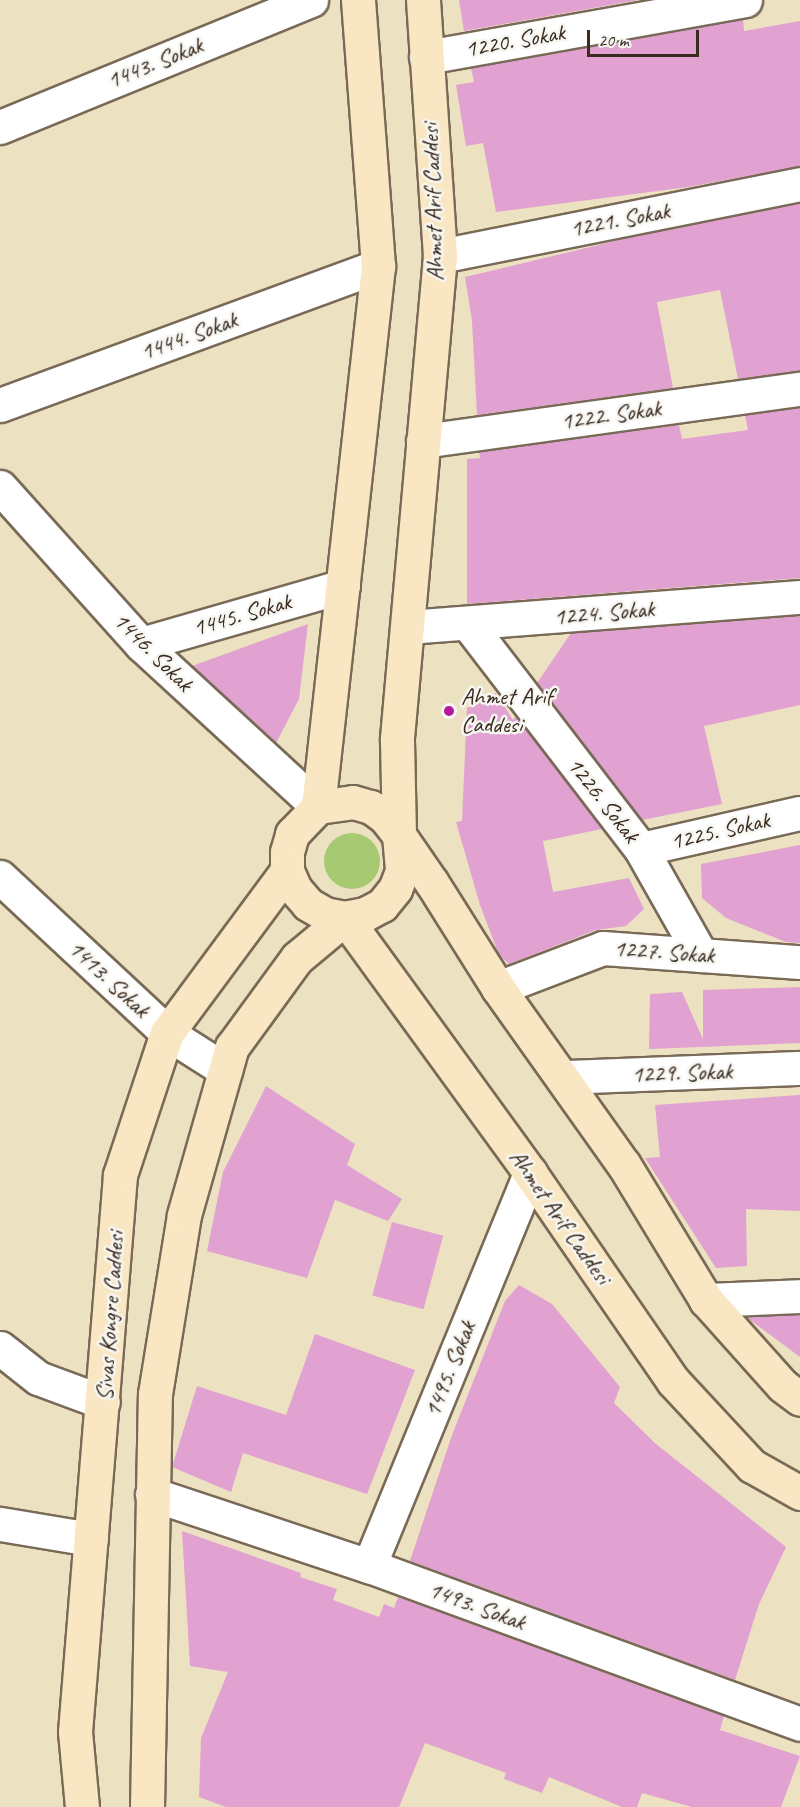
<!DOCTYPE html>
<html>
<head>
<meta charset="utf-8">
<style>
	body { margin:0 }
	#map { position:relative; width:800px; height:1807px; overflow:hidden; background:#ece1c1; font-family:Caveat,sans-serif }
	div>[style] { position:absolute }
	.green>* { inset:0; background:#a7c972 }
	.round { border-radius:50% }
	.building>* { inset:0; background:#e1a2d1; transform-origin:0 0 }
	.roads { filter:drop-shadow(2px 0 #796a57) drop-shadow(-2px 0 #796a57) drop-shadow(0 2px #796a57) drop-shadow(0 -2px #796a57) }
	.minor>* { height:33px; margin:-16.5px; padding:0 16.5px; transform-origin:16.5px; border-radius:16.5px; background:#fff }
	.tertiary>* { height:33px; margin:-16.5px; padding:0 16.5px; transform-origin:16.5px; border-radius:16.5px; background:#fff }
	.secondary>* { height:33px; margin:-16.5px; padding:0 16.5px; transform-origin:16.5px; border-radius:16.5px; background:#f9e7c3 }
	.dots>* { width:16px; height:16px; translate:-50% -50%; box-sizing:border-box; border:3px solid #f6f6f2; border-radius:50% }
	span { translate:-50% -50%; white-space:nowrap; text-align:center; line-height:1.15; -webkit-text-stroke:5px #f6f6f2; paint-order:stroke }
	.street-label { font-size:24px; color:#3b2a1e }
	.poi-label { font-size:24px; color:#3b2a1e }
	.left { translate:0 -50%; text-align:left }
	.scale { position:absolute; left:587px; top:30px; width:112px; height:27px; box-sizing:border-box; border:3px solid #3b2a1e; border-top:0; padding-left:8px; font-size:18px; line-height:21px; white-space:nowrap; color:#3b2a1e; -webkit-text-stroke:4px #f6f6f2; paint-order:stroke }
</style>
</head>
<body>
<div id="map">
	<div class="green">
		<div class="round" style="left:324px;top:833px;width:56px;height:56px"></div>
	</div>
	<div class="building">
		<div style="clip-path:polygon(459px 0,638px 0,464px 31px)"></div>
		<div style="clip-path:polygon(743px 19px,744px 31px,800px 21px,800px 166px,688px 187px,496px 212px,483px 143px,466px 146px,456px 85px,474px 82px,471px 68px)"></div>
		<div style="clip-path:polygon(800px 203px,800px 371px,738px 379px,720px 290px,657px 302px,673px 388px,477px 415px,472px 321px,465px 277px,636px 236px)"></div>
		<div style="clip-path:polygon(800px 408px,800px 578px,467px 604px,467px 459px,480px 458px,479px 452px,679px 425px,682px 439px,748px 430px,745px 415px)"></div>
		<div style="clip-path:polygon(800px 616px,800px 705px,704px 726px,722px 804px,642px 820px,537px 683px,571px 633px)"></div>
		<div style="clip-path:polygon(308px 624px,299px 699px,276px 743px,192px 666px)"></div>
		<div style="clip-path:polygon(496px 693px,513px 720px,516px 716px,602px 829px,543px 841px,553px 892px,629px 878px,644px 909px,626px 926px,596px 930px,509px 964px,499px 955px,480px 905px,456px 822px,462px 821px,467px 708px)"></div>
		<div style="clip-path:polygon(800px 845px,800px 943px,786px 942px,726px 918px,702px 898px,701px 864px)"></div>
		<div style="clip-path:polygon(800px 987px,800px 1043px,649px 1049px,650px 994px,682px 992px,703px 1039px,703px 990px)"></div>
		<div style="clip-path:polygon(266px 1086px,355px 1144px,347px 1165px,402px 1199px,388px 1221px,335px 1200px,307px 1278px,207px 1251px,223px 1172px)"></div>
		<div style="clip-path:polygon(800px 1095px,800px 1211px,746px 1209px,747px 1266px,716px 1268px,645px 1158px,660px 1157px,655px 1105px)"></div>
		<div style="left:392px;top:1222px;width:53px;height:76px;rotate:15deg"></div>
		<div style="clip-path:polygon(519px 1285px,552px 1304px,620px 1387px,614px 1403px,656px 1444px,786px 1547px,759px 1604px,735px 1680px,410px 1561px,452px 1435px,505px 1301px)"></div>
		<div style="clip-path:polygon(800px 1315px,800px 1357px,746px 1317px,789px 1315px)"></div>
		<div style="clip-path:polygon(315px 1334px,415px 1370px,367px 1494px,243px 1453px,231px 1492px,172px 1467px,197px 1386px,286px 1415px)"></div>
		<div style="clip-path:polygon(182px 1531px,301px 1573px,300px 1577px,337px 1589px,333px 1600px,379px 1617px,384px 1604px,394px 1608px,398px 1597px,724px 1716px,720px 1730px,800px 1756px,781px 1807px,692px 1807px,642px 1793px,637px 1807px,622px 1807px,549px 1777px,542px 1793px,504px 1779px,506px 1773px,425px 1743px,399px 1807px,226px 1807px,199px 1797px,201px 1738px,228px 1672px,190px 1666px)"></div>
	</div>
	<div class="roads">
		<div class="minor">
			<div style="left:426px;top:57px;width:324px;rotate:-10.1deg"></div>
			<div style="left:0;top:127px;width:336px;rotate:-22.2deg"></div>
			<div style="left:440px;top:256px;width:367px;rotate:-11.3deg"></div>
			<div style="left:0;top:405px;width:403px;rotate:-20.2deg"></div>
			<div style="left:423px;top:441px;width:381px;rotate:-7.9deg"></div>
			<div style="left:0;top:487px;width:211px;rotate:48.1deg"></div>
			<div style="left:141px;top:644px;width:241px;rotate:42.6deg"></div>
			<div style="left:469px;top:625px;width:282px;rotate:52.5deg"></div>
			<div style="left:641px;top:849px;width:122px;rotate:60.5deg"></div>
			<div style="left:408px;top:627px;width:393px;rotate:-4.4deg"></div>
			<div style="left:141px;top:644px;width:210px;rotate:-16deg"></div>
			<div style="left:641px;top:849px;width:163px;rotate:-12.8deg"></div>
			<div style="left:498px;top:988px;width:112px;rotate:-20.9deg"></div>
			<div style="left:603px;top:948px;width:197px;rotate:4.1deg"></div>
			<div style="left:565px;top:1077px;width:235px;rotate:-2.2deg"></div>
			<div style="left:706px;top:1300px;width:94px;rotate:-2.4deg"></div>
			<div style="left:0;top:1348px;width:48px;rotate:38.3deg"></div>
			<div style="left:38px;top:1378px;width:69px;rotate:20.3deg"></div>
			<div style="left:152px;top:1494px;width:229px;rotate:18.4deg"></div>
			<div style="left:369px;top:1566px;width:459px;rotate:20.1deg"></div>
			<div style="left:0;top:1524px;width:92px;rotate:9.4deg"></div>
			<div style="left:369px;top:1566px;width:425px;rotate:-67.7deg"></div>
		</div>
		<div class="tertiary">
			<div style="left:0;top:877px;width:229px;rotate:43deg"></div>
			<div style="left:167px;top:1033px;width:69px;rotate:32.5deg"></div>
		</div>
		<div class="secondary">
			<div style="left:423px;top:0;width:257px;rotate:86.2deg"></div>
			<div style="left:440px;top:256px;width:486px;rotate:95.1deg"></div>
			<div style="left:397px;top:740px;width:95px;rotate:88.8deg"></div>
			<div style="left:399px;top:835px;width:36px;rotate:85deg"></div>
			<div style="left:402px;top:871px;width:19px;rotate:111deg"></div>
			<div style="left:395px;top:889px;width:21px;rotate:129deg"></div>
			<div style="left:382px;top:905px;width:19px;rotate:152deg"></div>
			<div style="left:365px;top:914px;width:20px;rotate:169deg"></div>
			<div style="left:345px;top:918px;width:20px;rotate:-169deg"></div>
			<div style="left:325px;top:914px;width:20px;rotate:-150deg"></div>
			<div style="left:308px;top:904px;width:20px;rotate:-131deg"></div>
			<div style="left:295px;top:889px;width:20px;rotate:-114deg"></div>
			<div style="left:287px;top:871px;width:19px;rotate:-90deg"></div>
			<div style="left:287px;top:852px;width:19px;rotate:-74deg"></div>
			<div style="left:292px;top:834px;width:37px;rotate:-46deg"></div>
			<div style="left:318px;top:807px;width:35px;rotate:-8deg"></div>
			<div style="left:353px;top:802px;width:19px;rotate:16deg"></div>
			<div style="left:371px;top:807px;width:17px;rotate:36deg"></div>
			<div style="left:385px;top:817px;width:23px;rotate:52deg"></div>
			<div style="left:399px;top:835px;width:58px;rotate:55.5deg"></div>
			<div style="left:432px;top:883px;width:124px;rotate:57.8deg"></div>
			<div style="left:498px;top:988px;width:217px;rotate:54.6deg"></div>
			<div style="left:624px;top:1165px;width:158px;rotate:58.7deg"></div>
			<div style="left:706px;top:1300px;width:115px;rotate:48.2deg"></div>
			<div style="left:783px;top:1386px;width:21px;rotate:37deg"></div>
			<div style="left:318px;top:807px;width:544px;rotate:-83.67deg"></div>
			<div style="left:378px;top:266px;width:267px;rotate:-94.3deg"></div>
			<div style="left:345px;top:918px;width:315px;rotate:54deg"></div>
			<div style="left:530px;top:1173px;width:252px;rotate:55.5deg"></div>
			<div style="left:673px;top:1381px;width:116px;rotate:47.1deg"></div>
			<div style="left:752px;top:1466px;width:55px;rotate:29.4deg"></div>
			<div style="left:82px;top:1807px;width:75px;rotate:-95.3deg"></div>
			<div style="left:75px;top:1732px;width:559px;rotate:-85.38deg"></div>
			<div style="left:120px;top:1175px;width:150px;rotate:-71.7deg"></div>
			<div style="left:167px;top:1033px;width:202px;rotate:-53.5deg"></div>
			<div style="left:147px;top:1807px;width:413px;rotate:-88.9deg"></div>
			<div style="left:155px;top:1394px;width:181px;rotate:-80.8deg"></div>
			<div style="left:184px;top:1215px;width:175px;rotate:-74.1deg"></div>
			<div style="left:232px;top:1047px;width:110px;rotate:-53.9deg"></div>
			<div style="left:297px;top:958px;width:62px;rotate:-39.8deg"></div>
		</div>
	</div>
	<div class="dots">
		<div style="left:449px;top:711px;background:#b5179e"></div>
	</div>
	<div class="street-label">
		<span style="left:515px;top:41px;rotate:-10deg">1220. Sokak</span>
		<span style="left:155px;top:63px;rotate:-22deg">1443. Sokak</span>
		<span style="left:433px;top:202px;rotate:-92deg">Ahmet Arif Caddesi</span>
		<span style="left:620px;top:220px;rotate:-11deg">1221. Sokak</span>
		<span style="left:189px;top:336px;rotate:-20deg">1444. Sokak</span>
		<span style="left:611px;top:415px;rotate:-8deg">1222. Sokak</span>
		<span style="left:604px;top:613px;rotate:-5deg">1224. Sokak</span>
		<span style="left:242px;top:615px;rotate:-16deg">1445. Sokak</span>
		<span style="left:153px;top:652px;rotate:45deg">1446. Sokak</span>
		<span style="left:603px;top:800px;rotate:52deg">1226. Sokak</span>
		<span style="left:720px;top:831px;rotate:-13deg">1225. Sokak</span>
		<span style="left:664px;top:952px;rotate:4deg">1227. Sokak</span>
		<span style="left:109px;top:979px;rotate:43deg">1413. Sokak</span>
		<span style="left:682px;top:1073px;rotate:-2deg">1229. Sokak</span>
		<span style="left:560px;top:1217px;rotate:55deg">Ahmet Arif Caddesi</span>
		<span style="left:110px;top:1316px;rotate:-86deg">Sivas Kongre Caddesi</span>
		<span style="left:450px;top:1369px;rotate:-68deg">1495. Sokak</span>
		<span style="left:477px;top:1606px;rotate:20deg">1493. Sokak</span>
	</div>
	<div class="poi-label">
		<span class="left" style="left:461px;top:711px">Ahmet Arif<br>Caddesi</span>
	</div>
	<div class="scale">20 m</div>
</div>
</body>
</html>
